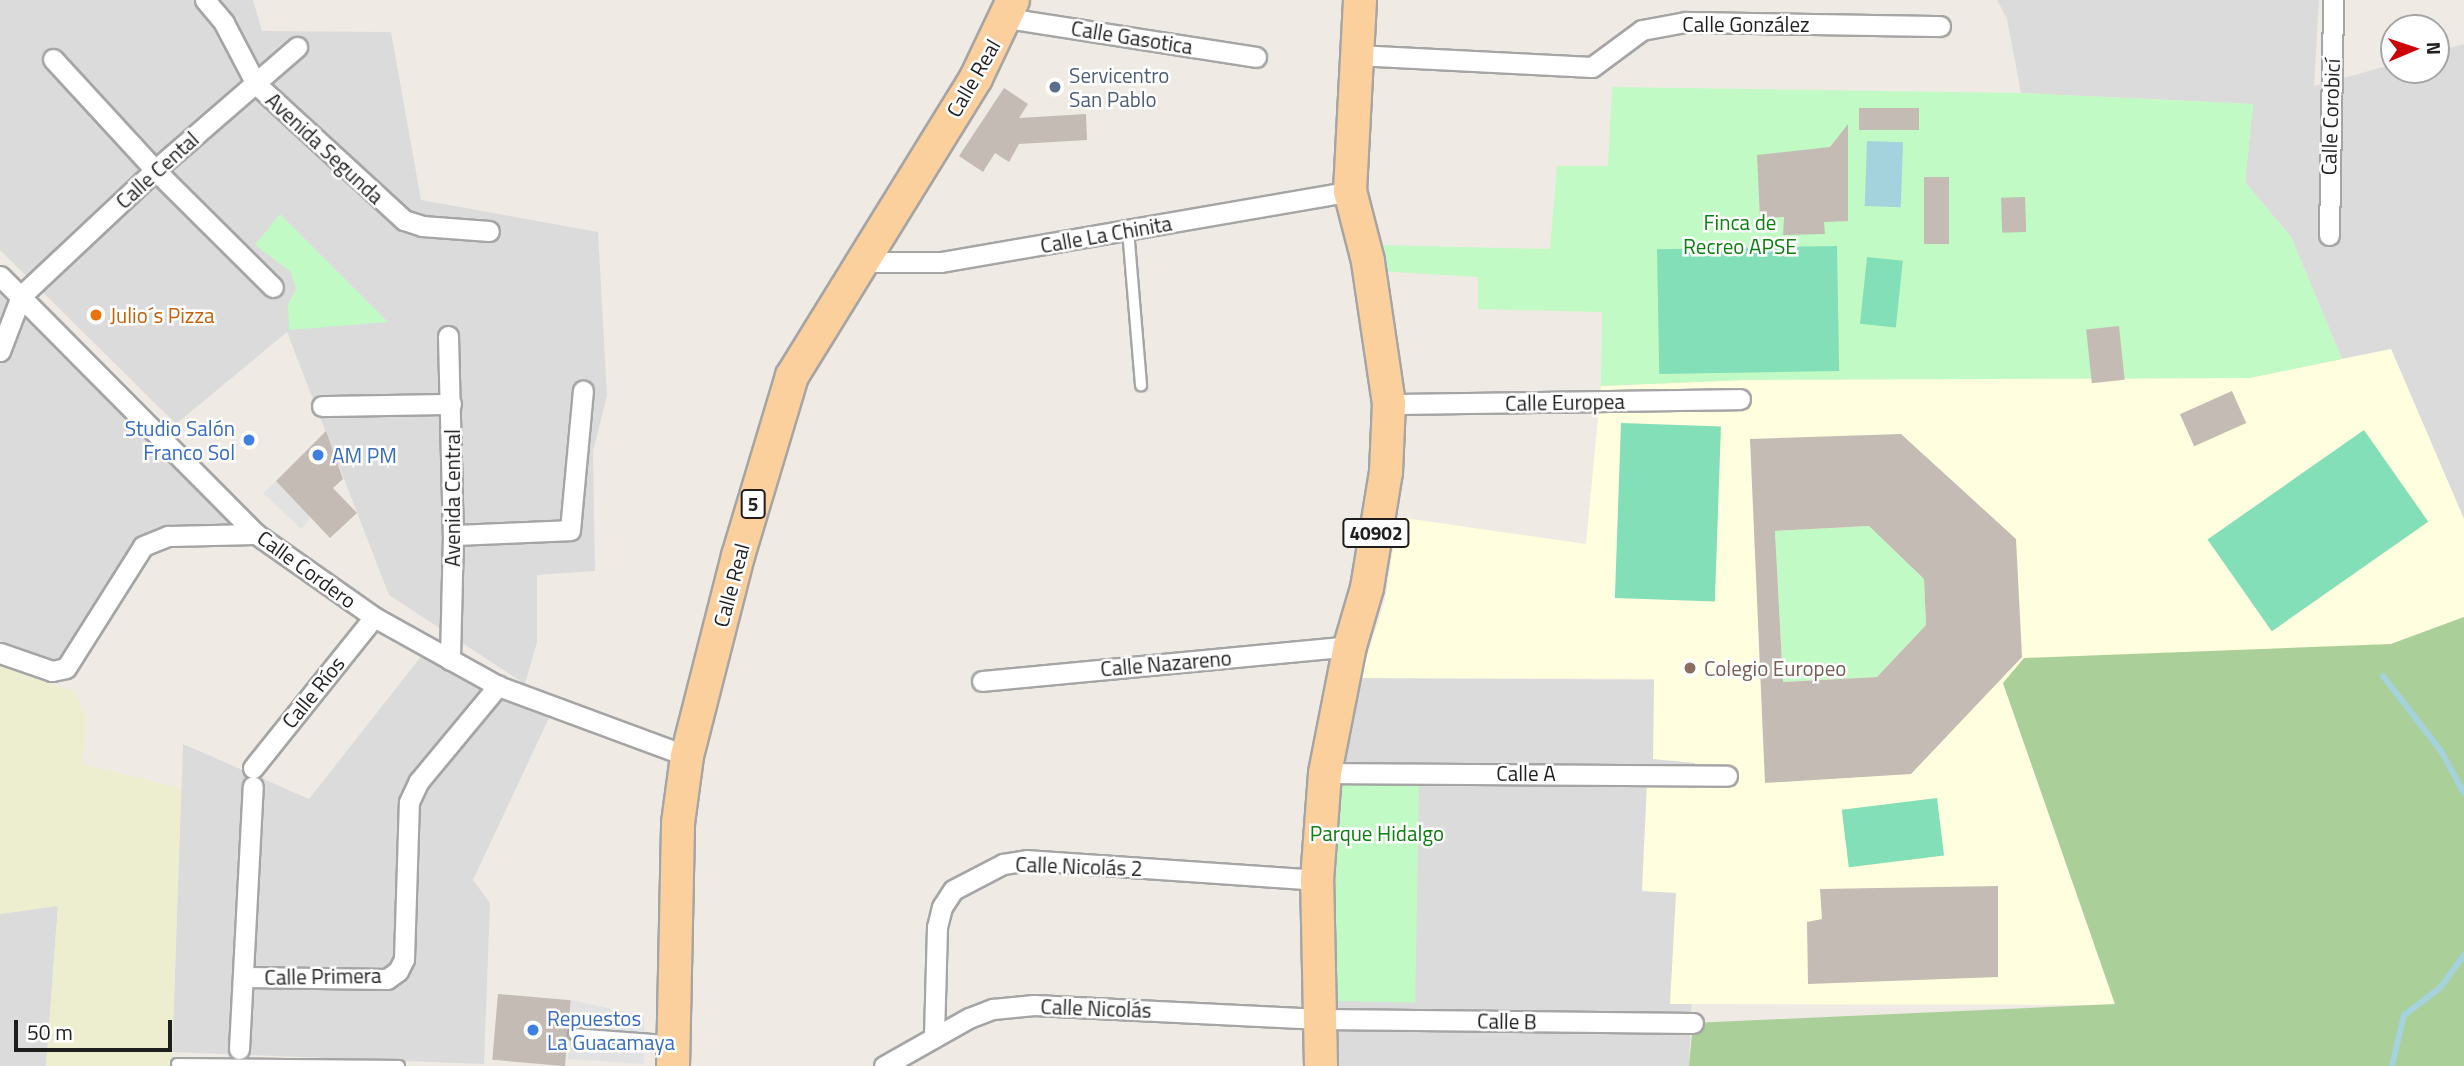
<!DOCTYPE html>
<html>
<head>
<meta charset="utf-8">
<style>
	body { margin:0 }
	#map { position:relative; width:2464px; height:1066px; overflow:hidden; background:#efebe4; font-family:"Titillium Web",sans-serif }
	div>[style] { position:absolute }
	.residential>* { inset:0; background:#dcdbdb }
	.education>* { inset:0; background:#fffede }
	.farmland>* { inset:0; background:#edeecf }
	.forest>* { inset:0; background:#abcf99 }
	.park>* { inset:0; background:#c1fac4; transform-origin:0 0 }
	.pitch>* { inset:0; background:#82dfb8; transform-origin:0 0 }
	.parking>* { inset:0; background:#e2e2e2 }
	.water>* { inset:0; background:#a4d2dd; transform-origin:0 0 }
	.stream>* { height:6px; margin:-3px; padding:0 3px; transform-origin:3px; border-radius:3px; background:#a4d2dd }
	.building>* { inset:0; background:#c4bbb4; transform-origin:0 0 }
	.roads { filter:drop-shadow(2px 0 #a5a5a5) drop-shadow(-2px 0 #a5a5a5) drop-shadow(0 2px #a5a5a5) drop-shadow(0 -2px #a5a5a5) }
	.service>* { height:10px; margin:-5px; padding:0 5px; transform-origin:5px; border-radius:5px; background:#fff }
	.minor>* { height:19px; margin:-9.5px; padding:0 9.5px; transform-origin:9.5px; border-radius:9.5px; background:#fff }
	.primary>* { height:32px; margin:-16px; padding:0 16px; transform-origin:16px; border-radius:16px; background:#fcd09c }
	.dots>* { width:19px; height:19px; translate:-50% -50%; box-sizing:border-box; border:4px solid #fff; border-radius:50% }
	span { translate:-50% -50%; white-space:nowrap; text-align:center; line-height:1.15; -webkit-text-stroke:5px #fff; paint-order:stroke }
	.shield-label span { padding:2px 5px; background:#fff; border:2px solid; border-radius:5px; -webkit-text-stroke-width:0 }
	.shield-label { font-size:19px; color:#1e1e1e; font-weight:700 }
	.street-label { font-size:21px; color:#1e1e1e }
	.service-label { font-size:21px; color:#4e5e75 }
	.left { translate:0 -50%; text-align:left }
	.park-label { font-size:21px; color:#0b7e10 }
	.food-label { font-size:21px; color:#c56008 }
	.shop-label { font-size:21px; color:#366cbe }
	.right { translate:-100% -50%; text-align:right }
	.education-label { font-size:21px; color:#785e54 }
	.north { position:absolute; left:2380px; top:14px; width:70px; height:70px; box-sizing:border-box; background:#fff; border:2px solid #a5a5a5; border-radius:50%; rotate:88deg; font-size:19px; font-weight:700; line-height:28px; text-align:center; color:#1e1e1e }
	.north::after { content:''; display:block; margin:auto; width:24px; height:32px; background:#cd0007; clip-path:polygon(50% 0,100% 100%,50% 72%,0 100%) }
	.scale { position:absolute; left:14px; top:1020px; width:158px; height:32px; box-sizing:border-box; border:4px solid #1e1e1e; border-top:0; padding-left:9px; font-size:21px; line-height:24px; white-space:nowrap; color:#1e1e1e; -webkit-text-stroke:5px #fff; paint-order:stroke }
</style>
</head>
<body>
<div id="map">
	<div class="residential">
		<div style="clip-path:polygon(0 0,253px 0,262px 31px,391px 32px,421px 200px,598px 232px,607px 396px,593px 451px,595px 571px,537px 575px,537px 642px,525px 684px,389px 595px,287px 332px,176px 424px,0 250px)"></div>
		<div style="clip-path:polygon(1997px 0,2319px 0,2314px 86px,2394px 64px,2394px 70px,2436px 70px,2436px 52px,2464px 44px,2464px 519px,2391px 349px,2342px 359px,2291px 237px,2245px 182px,2253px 104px,2021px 93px,2007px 19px)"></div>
		<div style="clip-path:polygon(0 294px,230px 523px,220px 530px,194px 534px,157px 530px,128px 550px,59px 662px,0 641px)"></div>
		<div style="clip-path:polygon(423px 654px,549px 718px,473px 880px,490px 903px,484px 1064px,172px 1052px,183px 744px,309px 799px)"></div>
		<div style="clip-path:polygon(1360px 678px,1705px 680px,1689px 1066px,1330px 1066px,1332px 795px)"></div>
		<div style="clip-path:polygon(58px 905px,46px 1066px,0 1066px,0 914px)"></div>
	</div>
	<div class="education">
		<div style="clip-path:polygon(2391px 349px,2464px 519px,2464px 617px,2391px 644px,2250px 654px,2003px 683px,2115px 1005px,1670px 1004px,1676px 893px,1642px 891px,1647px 782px,1693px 785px,1695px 763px,1653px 759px,1654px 679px,1360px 678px,1385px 600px,1398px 517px,1586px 544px,1601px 386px,1743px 380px,2249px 378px)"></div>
	</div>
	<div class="farmland">
		<div style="clip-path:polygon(0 666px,75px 692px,87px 719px,82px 764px,181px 788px,172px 1066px,46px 1066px,58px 906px,0 914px)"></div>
	</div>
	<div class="forest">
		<div style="clip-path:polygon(2464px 617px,2464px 1066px,1689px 1066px,1693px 1023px,2115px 1004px,2003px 683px,2024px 658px,2391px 644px)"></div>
	</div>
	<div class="park">
		<div style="clip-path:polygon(1612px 87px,2021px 93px,2253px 104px,2245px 182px,2291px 237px,2342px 359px,2249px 378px,1743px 380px,1601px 386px,1602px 312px,1478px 309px,1478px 277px,1378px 271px,1376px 245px,1550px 249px,1557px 166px,1608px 166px)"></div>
		<div style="clip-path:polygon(280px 214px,388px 322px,289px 330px,288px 304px,296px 289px,291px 272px,255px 245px)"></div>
		<div style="clip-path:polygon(1869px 526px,1924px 579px,1926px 625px,1877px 677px,1783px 682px,1775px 531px)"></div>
		<div style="left:1338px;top:784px;width:81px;height:217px;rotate:1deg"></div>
	</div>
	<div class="pitch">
		<div style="left:1837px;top:246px;width:125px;height:180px;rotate:89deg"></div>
		<div style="left:1867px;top:257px;width:36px;height:67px;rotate:6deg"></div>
		<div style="left:1621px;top:423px;width:100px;height:175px;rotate:2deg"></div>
		<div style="left:2364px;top:430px;width:112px;height:191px;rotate:55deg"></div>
		<div style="left:1937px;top:798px;width:58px;height:96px;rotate:83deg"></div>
	</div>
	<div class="parking">
		<div style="clip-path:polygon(276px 481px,309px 512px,310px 519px,301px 529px,263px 493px)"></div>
		<div style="clip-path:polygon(571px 1000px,644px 1016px,644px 1064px,568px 1059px)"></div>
	</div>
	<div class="water">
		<div style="left:1867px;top:141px;width:36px;height:65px;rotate:2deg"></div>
	</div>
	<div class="stream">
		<div style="left:2383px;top:676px;width:95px;rotate:52.3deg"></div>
		<div style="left:2441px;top:751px;width:48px;rotate:61.3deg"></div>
		<div style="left:2392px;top:1066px;width:52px;rotate:-76.8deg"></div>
		<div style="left:2404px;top:1015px;width:45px;rotate:-36.9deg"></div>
		<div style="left:2440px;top:988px;width:41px;rotate:-54deg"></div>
	</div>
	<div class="building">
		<div style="clip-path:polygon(1004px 88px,1028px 104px,1019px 118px,1086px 114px,1087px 140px,1019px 144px,1009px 162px,995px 153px,983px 172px,959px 156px)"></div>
		<div style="left:1919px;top:108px;width:22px;height:60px;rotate:90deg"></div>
		<div style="clip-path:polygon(1848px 124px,1848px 221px,1824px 222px,1825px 234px,1783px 235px,1784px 217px,1760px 218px,1757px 155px,1830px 147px)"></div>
		<div style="left:1924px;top:177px;width:25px;height:67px"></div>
		<div style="left:2025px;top:197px;width:35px;height:24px;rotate:88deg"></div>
		<div style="left:2119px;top:326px;width:54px;height:33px;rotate:84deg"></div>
		<div style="left:2232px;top:391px;width:35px;height:57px;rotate:66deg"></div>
		<div style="clip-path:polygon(326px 431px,343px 479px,333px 488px,357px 513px,330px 538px,276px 481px)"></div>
		<div style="clip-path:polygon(evenodd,1901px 434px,2016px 539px,2022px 657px,1911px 774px,1765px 783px,1750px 439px,1901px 434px,1869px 526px,1924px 579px,1926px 625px,1877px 677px,1783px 682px,1775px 531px,1869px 526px)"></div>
		<div style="clip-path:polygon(1998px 886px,1998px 977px,1808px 984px,1807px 922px,1822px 919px,1820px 889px)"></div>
		<div style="left:498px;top:994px;width:73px;height:66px;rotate:5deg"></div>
	</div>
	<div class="roads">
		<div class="service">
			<div style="left:1128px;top:230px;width:156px;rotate:85.2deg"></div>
			<div style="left:574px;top:1034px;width:94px;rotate:4.3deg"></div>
			<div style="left:177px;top:1064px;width:222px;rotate:0.5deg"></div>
		</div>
		<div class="minor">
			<div style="left:205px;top:0;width:30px;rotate:50deg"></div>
			<div style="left:224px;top:23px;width:69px;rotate:62.3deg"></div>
			<div style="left:256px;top:84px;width:201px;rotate:42.6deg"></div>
			<div style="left:404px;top:220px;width:19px;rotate:18deg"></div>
			<div style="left:422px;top:226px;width:67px;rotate:4.3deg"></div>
			<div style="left:1007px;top:18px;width:252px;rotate:8.9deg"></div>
			<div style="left:1356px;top:55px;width:236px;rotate:2.9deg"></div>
			<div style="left:1592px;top:67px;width:62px;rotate:-36.5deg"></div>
			<div style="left:1642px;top:30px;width:44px;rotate:-10.5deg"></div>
			<div style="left:1685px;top:22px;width:255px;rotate:0.9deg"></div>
			<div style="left:53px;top:59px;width:151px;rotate:47.4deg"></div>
			<div style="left:155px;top:170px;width:166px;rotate:44.8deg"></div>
			<div style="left:2329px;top:235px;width:235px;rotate:-89deg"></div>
			<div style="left:861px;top:262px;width:80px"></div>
			<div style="left:941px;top:262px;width:415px;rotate:-9.8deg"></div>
			<div style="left:0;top:276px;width:363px;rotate:45.2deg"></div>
			<div style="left:256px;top:534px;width:144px;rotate:35.1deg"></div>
			<div style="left:374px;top:617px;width:142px;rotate:29.1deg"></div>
			<div style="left:498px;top:686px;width:202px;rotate:20.3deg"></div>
			<div style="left:448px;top:336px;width:199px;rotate:88.6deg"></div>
			<div style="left:453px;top:535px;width:125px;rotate:91.4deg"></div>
			<div style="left:0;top:351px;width:59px;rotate:-69.1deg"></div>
			<div style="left:21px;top:296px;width:184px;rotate:-43.2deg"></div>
			<div style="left:155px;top:170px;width:188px;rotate:-40.9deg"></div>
			<div style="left:1389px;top:404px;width:351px;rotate:-0.8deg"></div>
			<div style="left:322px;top:406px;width:129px;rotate:-0.9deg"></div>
			<div style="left:453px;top:535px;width:117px;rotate:-2.4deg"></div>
			<div style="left:570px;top:530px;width:140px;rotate:-84.7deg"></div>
			<div style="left:0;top:653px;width:55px;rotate:19.1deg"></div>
			<div style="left:52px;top:671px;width:14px;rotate:-12deg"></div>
			<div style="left:66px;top:668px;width:144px;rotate:-57.7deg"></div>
			<div style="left:143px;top:546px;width:27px;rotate:-22deg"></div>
			<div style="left:168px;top:536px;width:88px;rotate:-1.3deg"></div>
			<div style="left:982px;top:681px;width:370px;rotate:-5.4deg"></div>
			<div style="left:253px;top:768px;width:193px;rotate:-51.3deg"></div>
			<div style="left:1325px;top:773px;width:402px;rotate:0.4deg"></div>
			<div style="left:246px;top:977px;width:141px;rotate:0.8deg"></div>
			<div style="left:387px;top:979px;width:14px;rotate:-36deg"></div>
			<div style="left:398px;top:971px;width:13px;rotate:-63deg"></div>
			<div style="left:404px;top:959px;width:157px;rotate:-88.2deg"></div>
			<div style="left:409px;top:802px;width:23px;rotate:-65deg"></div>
			<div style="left:419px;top:781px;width:124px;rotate:-50.3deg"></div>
			<div style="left:934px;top:1035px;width:108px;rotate:-88.4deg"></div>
			<div style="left:937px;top:927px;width:21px;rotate:-76deg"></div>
			<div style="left:942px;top:907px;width:20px;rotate:-57deg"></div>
			<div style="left:953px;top:890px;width:56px;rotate:-27.5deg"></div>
			<div style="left:1003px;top:864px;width:24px;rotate:-9deg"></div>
			<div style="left:1027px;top:860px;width:291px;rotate:3.9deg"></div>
			<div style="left:239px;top:1049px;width:263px;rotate:-87deg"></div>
			<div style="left:884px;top:1066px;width:98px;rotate:-29.5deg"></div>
			<div style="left:969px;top:1018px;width:26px;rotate:-21deg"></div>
			<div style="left:993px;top:1009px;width:41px;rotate:-5.6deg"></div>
			<div style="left:1034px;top:1005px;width:287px;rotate:2.8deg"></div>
			<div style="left:1321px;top:1019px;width:372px;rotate:0.6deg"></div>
		</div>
		<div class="primary">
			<div style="left:673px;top:1066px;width:243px;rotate:-88.8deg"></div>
			<div style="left:678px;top:823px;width:68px;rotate:-82.3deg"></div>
			<div style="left:687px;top:756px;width:206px;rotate:-75.7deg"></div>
			<div style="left:738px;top:556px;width:188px;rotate:-73.3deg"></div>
			<div style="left:792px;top:376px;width:350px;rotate:-58.3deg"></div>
			<div style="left:976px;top:78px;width:86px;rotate:-64.6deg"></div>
			<div style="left:1321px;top:1066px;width:186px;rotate:-91.2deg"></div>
			<div style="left:1317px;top:880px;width:107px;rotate:-85.7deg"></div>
			<div style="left:1325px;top:773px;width:129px;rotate:-78.9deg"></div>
			<div style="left:1350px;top:646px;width:60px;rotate:-73.7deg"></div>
			<div style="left:1367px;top:588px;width:118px;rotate:-80.7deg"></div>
			<div style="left:1386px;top:472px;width:68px;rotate:-87.5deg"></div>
			<div style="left:1389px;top:404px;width:145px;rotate:-98.4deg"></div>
			<div style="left:1368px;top:261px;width:72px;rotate:-104.4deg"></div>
			<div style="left:1350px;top:191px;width:191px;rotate:-87deg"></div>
		</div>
	</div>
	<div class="dots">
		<div style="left:1055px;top:87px;background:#5c6f8a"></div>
		<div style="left:96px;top:315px;background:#e8710a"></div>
		<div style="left:249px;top:440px;background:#3f7fe0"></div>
		<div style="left:318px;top:455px;background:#3f7fe0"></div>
		<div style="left:1690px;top:668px;background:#8d6e63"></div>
		<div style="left:533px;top:1030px;background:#3f7fe0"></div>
	</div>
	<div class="shield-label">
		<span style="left:753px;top:504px">5</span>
		<span style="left:1376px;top:533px">40902</span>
	</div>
	<div class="street-label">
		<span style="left:1746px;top:24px">Calle González</span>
		<span style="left:1132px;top:37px;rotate:9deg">Calle Gasotica</span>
		<span style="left:973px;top:78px;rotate:-60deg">Calle Real</span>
		<span style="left:2330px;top:117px;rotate:-88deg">Calle Corobicí</span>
		<span style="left:325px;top:148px;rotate:43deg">Avenida Segunda</span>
		<span style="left:157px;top:170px;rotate:-42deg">Calle Cental</span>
		<span style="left:1106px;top:234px;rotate:-10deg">Calle La Chinita</span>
		<span style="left:1565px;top:402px;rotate:-1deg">Calle Europea</span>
		<span style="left:452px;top:498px;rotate:-90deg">Avenida Central</span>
		<span style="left:307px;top:569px;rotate:36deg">Calle Cordero</span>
		<span style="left:731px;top:585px;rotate:-75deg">Calle Real</span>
		<span style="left:1166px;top:663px;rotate:-5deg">Calle Nazareno</span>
		<span style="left:313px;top:692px;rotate:-51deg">Calle Ríos</span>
		<span style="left:1526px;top:773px">Calle A</span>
		<span style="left:1079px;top:866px;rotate:2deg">Calle Nicolás 2</span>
		<span style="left:323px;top:976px;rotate:-1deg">Calle Primera</span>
		<span style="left:1096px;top:1008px;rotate:2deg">Calle Nicolás</span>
		<span style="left:1507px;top:1021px;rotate:1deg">Calle B</span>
	</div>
	<div class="service-label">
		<span class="left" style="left:1069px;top:87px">Servicentro<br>San Pablo</span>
	</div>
	<div class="park-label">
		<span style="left:1740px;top:234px">Finca de<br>Recreo APSE</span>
		<span style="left:1377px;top:833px">Parque Hidalgo</span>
	</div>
	<div class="food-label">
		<span class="left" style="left:110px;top:315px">Julio´s Pizza</span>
	</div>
	<div class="shop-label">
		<span class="right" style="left:235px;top:440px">Studio Salón<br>Franco Sol</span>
		<span class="left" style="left:332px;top:455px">AM PM</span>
		<span class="left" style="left:547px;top:1030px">Repuestos<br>La Guacamaya</span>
	</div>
	<div class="education-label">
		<span class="left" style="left:1704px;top:668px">Colegio Europeo</span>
	</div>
	<div class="north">N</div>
	<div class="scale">50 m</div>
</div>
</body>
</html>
